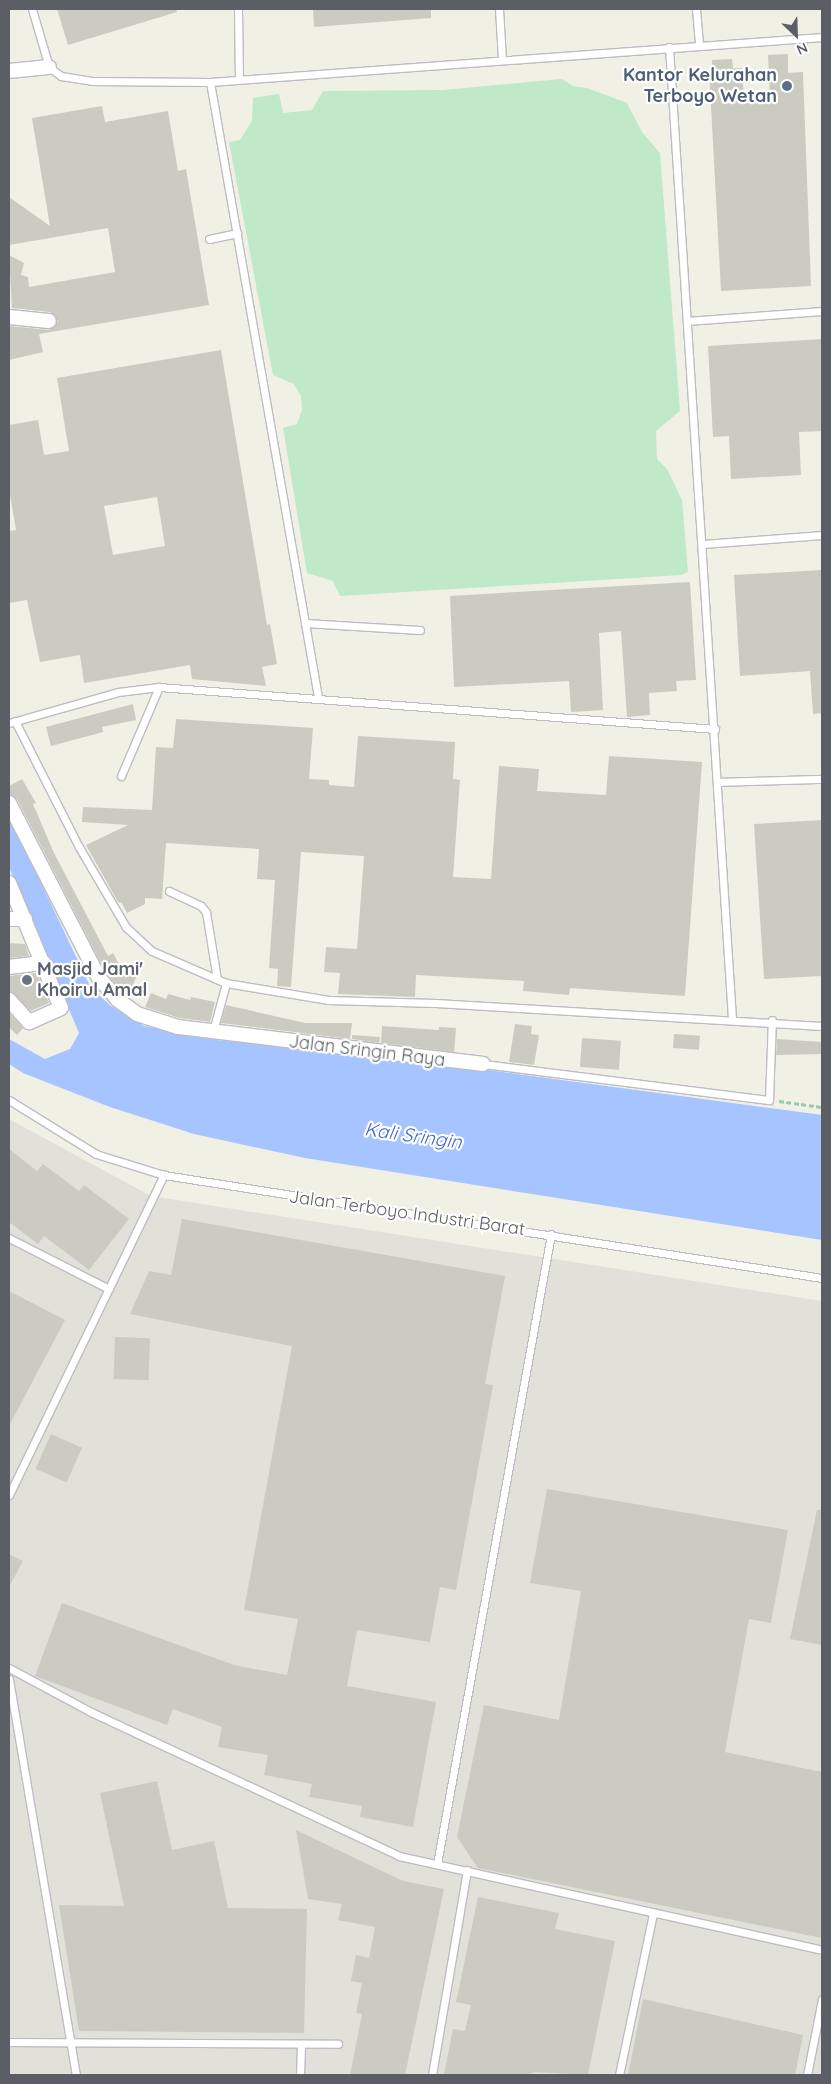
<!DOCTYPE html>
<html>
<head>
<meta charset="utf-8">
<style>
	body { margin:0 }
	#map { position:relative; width:831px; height:2084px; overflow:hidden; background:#f0f0e5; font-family:Quicksand,sans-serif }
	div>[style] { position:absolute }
	.industrial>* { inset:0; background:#e1e1d9 }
	.green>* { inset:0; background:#bfe9c9 }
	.water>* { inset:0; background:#a6c4ff }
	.building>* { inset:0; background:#cbcbc1; transform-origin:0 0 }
	.path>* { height:2.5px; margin-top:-1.25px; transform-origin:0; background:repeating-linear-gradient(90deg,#97cab2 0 5px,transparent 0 7.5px) }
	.roads { filter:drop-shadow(1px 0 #bcbdc4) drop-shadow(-1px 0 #bcbdc4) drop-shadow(0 1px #bcbdc4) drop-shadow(0 -1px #bcbdc4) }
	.service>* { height:7px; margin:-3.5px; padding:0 3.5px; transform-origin:3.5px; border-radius:3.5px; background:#fff }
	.minor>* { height:14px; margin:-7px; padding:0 7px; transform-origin:7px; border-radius:7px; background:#fff }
	.dots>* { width:14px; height:14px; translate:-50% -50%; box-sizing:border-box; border:2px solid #fff; border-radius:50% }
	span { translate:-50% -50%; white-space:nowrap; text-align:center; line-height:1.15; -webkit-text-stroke:4.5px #fff; paint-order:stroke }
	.service-label { font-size:18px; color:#4e5e75; font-weight:700 }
	.right { translate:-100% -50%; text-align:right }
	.worship-label { font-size:18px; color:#5b616d; font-weight:700 }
	.left { translate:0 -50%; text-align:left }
	.street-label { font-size:18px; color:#5c5e66 }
	.water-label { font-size:19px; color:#3e63cd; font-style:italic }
	.frame { position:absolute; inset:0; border:10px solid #5c5e66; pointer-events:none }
	.north { position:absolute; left:771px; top:10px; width:50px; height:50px; -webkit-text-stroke:4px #fff; paint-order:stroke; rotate:156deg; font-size:14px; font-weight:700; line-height:20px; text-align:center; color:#5c5e66 }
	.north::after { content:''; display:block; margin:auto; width:18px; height:22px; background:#5c5e66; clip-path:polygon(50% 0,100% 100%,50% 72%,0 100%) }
</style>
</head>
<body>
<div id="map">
	<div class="industrial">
		<div style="clip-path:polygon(9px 1119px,151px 1196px,822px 1301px,822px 2075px,9px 2075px)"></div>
	</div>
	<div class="green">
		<div style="clip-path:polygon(562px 79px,573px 86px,587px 88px,627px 103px,642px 132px,660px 153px,680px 411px,656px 431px,657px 459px,667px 469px,682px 500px,688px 572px,681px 575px,340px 596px,333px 581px,307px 573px,283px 428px,297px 424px,302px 410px,301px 396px,294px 384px,273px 375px,229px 142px,240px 140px,252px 121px,253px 98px,279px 94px,283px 113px,312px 110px,323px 91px,443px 90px)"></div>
	</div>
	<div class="water">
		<div style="clip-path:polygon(9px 816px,91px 988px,111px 1006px,144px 1026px,216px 1040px,414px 1060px,822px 1115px,822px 1240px,305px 1158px,194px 1134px,110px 1107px,23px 1073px,9px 1064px,9px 1039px,45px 1059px,70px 1049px,79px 1033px,9px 867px)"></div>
	</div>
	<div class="building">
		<div style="clip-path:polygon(57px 9px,176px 9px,177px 12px,68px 45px)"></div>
		<div style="clip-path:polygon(313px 9px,431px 9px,431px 18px,314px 27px)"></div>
		<div style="clip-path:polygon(788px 54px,788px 73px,803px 72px,811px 286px,721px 291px,709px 69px,712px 69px,712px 60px,732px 59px,733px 68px,742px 68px,744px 102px,770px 101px,768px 55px)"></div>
		<div style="clip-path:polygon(102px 106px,105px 122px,168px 111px,178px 171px,186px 169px,209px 305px,39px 334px,43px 352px,9px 360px,9px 326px,49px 330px,58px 321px,50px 312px,12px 308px,9px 255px,24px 263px,21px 275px,28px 277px,29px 287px,115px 272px,108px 228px,9px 245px,9px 197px,50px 226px,32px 118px)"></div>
		<div style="clip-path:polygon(822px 339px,822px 431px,799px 432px,801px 475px,731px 479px,729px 436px,713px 437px,708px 346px)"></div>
		<div style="clip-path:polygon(evenodd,221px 350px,267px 625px,270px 624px,277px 664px,262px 667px,266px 686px,192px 679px,190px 665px,84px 683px,80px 655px,40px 662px,27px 600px,9px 603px,9px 531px,16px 530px,9px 489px,9px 425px,38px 420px,44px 455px,69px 451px,57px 378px,221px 350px,157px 497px,165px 546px,113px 555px,104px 506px,157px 497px)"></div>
		<div style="clip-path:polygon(822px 570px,822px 713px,813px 714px,810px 671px,740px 676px,734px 575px)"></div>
		<div style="clip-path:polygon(690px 582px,696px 680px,676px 681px,677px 691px,649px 693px,650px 715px,627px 717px,621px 631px,599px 633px,603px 710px,571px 712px,569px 681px,454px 687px,450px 596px)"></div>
		<div style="clip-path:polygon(133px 704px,136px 720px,102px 727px,103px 732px,51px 746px,46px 727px)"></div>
		<div style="clip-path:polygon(176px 719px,313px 728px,309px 779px,329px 780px,329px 785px,354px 787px,358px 736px,455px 742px,453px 779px,460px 780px,453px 877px,491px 879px,499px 766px,539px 769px,537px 791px,606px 795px,609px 756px,702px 762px,685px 996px,570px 988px,569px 995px,523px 991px,524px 981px,416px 975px,415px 997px,338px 994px,340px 973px,324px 972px,326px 947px,357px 949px,364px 856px,301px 852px,291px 987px,277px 986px,278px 969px,269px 968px,275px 880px,257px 879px,259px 849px,166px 843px,162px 899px,145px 898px,145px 904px,127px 913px,122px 903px,118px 902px,86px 845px,128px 825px,82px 822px,83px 807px,152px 810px,156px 747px,173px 748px)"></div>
		<div style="clip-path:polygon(22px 779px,36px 803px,33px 804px,54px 853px,108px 956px,113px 953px,120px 966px,138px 972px,130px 992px,120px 989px,106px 973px,17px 799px,9px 794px,9px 786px)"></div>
		<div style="clip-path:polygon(822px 820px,822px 976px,764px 979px,754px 824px)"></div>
		<div style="clip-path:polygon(9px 943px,25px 944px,29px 956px,9px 958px)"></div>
		<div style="clip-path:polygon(37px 973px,49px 1003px,31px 1011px,9px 991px,9px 976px)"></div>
		<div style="clip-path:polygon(151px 993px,166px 999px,168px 994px,190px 1000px,191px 997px,215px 1002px,210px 1022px,180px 1018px,145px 1007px)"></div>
		<div style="clip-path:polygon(226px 1005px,305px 1023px,352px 1023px,350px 1039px,221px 1023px)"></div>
		<div style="clip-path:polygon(9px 1013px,23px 1028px,17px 1035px,9px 1027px)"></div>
		<div style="clip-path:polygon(515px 1024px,532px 1026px,531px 1034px,539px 1035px,534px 1065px,509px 1062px)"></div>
		<div style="clip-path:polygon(382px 1026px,439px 1030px,439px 1027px,456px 1028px,454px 1052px,381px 1043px)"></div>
		<div style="left:674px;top:1034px;width:26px;height:14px;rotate:4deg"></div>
		<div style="clip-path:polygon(352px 1035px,380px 1037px,379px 1043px,352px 1039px)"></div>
		<div style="left:582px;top:1038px;width:39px;height:29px;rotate:4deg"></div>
		<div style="clip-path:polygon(777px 1039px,822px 1042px,822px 1054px,776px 1055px)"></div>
		<div style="clip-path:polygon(9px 1149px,37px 1171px,43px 1164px,79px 1191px,84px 1185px,129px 1219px,89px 1270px,44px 1236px,38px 1244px,9px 1222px)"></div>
		<div style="clip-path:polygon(182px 1219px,505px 1276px,485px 1384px,493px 1385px,456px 1590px,440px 1587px,430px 1642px,357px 1630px,347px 1686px,436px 1702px,413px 1827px,360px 1817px,362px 1806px,309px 1797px,312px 1784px,264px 1775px,268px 1755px,218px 1747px,222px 1727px,173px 1709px,167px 1725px,35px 1676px,62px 1603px,234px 1665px,287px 1675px,298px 1619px,244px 1610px,292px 1346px,130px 1314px,149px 1271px,171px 1275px)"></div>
		<div style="clip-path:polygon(9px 1291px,65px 1320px,9px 1426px)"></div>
		<div style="left:115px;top:1337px;width:35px;height:42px;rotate:2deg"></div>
		<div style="left:51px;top:1434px;width:34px;height:38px;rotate:24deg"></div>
		<div style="clip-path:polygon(547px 1489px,788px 1530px,771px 1623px,749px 1619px,725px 1752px,822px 1772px,822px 1938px,478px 1868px,457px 1837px,484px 1705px,559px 1720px,581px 1591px,530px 1583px)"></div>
		<div style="clip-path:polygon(817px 1510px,822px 1510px,822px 1645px,790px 1639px)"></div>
		<div style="clip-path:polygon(9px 1554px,23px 1561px,9px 1587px)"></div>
		<div style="clip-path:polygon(157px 1781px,172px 1850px,214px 1841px,228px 1908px,307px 1909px,304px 2033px,79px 2031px,59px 1905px,124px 1906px,100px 1793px)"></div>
		<div style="clip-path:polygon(296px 1830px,403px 1881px,444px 1889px,405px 2075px,350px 2075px,362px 2014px,356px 2013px,362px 1983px,351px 1981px,356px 1955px,369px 1958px,375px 1927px,338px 1920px,342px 1904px,308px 1899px)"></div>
		<div style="clip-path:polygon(478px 1897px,559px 1913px,555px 1929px,615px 1941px,588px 2075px,534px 2072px,528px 2075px,444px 2075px,453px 2029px,465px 2031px,471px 2005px,456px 2002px)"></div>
		<div style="clip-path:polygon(643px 1999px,803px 2035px,795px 2075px,628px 2075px)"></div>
	</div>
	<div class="path">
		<div style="left:779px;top:1101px;width:43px;rotate:7.9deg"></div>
	</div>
	<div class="roads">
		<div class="service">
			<div style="left:32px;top:9px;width:60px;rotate:73.7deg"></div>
			<div style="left:49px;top:67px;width:15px;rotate:37deg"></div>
			<div style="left:61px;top:76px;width:31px;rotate:9deg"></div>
			<div style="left:92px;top:81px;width:118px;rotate:0.5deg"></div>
			<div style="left:210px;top:82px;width:614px;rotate:-4.21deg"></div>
			<div style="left:238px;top:9px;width:70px;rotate:89.2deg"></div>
			<div style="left:499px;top:9px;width:50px;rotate:86.6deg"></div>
			<div style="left:696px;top:9px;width:36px;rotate:85deg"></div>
			<div style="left:669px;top:47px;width:974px;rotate:86.29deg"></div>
			<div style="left:210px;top:82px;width:624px;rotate:80.04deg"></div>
			<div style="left:209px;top:239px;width:29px;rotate:-12deg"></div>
			<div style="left:687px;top:321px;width:135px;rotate:-4.2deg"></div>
			<div style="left:703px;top:544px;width:119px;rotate:-4.3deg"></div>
			<div style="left:305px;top:623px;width:115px;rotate:3.5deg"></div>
			<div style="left:15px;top:721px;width:141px;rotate:63.1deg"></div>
			<div style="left:79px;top:847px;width:93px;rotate:59.6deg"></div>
			<div style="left:126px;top:927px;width:35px;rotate:43deg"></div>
			<div style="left:152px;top:951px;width:81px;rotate:23.4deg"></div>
			<div style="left:9px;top:723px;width:113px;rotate:-15.9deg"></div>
			<div style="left:118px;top:692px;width:41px;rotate:-7deg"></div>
			<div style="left:159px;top:687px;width:558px;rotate:4.32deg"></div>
			<div style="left:121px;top:776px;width:97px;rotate:-66.9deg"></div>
			<div style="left:719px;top:782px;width:103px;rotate:-1.7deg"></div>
			<div style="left:169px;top:891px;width:35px;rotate:25deg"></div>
			<div style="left:201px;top:906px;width:8px;rotate:50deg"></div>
			<div style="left:206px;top:912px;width:68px;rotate:80.7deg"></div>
			<div style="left:213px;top:1031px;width:50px;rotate:-74.8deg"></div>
			<div style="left:226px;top:983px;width:104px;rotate:9.4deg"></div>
			<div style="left:329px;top:1000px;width:106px;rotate:1.6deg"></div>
			<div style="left:435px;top:1003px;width:388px;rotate:3.4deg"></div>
			<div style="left:483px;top:1064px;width:288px;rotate:7.2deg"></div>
			<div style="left:769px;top:1100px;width:80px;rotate:-87.9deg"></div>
			<div style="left:9px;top:1100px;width:102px;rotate:31.8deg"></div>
			<div style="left:96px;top:1154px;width:71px;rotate:17.2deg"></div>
			<div style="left:164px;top:1175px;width:666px;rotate:8.9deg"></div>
			<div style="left:9px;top:1238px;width:112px;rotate:27deg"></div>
			<div style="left:9px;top:1495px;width:356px;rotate:-64.2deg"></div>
			<div style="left:9px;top:1668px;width:95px;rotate:28.2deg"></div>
			<div style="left:93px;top:1713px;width:338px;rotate:25deg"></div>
			<div style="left:399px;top:1856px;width:433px;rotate:12.5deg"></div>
			<div style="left:9px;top:1679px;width:402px;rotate:80.4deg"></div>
			<div style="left:437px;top:1864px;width:640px;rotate:-79.74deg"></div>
			<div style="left:9px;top:2042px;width:329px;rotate:0.3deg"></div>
			<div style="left:300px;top:2075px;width:31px;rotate:-88deg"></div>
			<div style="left:432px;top:2075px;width:208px;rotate:-80.3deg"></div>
			<div style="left:619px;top:2075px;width:165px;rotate:-78.1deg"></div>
			<div style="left:807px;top:2075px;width:77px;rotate:-78.8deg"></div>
		</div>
		<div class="minor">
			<div style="left:9px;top:71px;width:40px;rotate:-5.7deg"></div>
			<div style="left:9px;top:317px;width:40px;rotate:5.7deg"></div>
			<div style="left:9px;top:803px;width:197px;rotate:62.8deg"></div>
			<div style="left:99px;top:978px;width:29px;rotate:49deg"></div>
			<div style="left:118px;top:1000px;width:24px;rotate:36deg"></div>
			<div style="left:137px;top:1014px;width:43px;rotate:17.6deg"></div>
			<div style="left:178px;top:1027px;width:307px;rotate:6.9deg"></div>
			<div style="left:9px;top:883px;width:135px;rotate:67.4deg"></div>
			<div style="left:61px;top:1008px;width:35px;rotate:156deg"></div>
			<div style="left:29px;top:1022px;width:30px;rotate:-132deg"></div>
			<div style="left:9px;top:919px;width:16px"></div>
			<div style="left:9px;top:967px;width:35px;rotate:-7deg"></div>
		</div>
	</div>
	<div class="dots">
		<div style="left:787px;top:86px;background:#5c6f8a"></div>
		<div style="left:27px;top:980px;background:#6b7280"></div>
	</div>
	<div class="service-label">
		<span class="right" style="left:777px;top:86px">Kantor Kelurahan<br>Terboyo Wetan</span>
	</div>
	<div class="worship-label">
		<span class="left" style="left:37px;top:980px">Masjid Jami'<br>Khoirul Amal</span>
	</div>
	<div class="street-label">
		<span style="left:367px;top:1051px;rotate:7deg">Jalan Sringin Raya</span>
		<span style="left:407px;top:1213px;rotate:8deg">Jalan Terboyo Industri Barat</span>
	</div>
	<div class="water-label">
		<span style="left:413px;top:1136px;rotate:8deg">Kali Sringin</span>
	</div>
	<div class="frame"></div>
	<div class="north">N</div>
</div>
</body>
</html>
